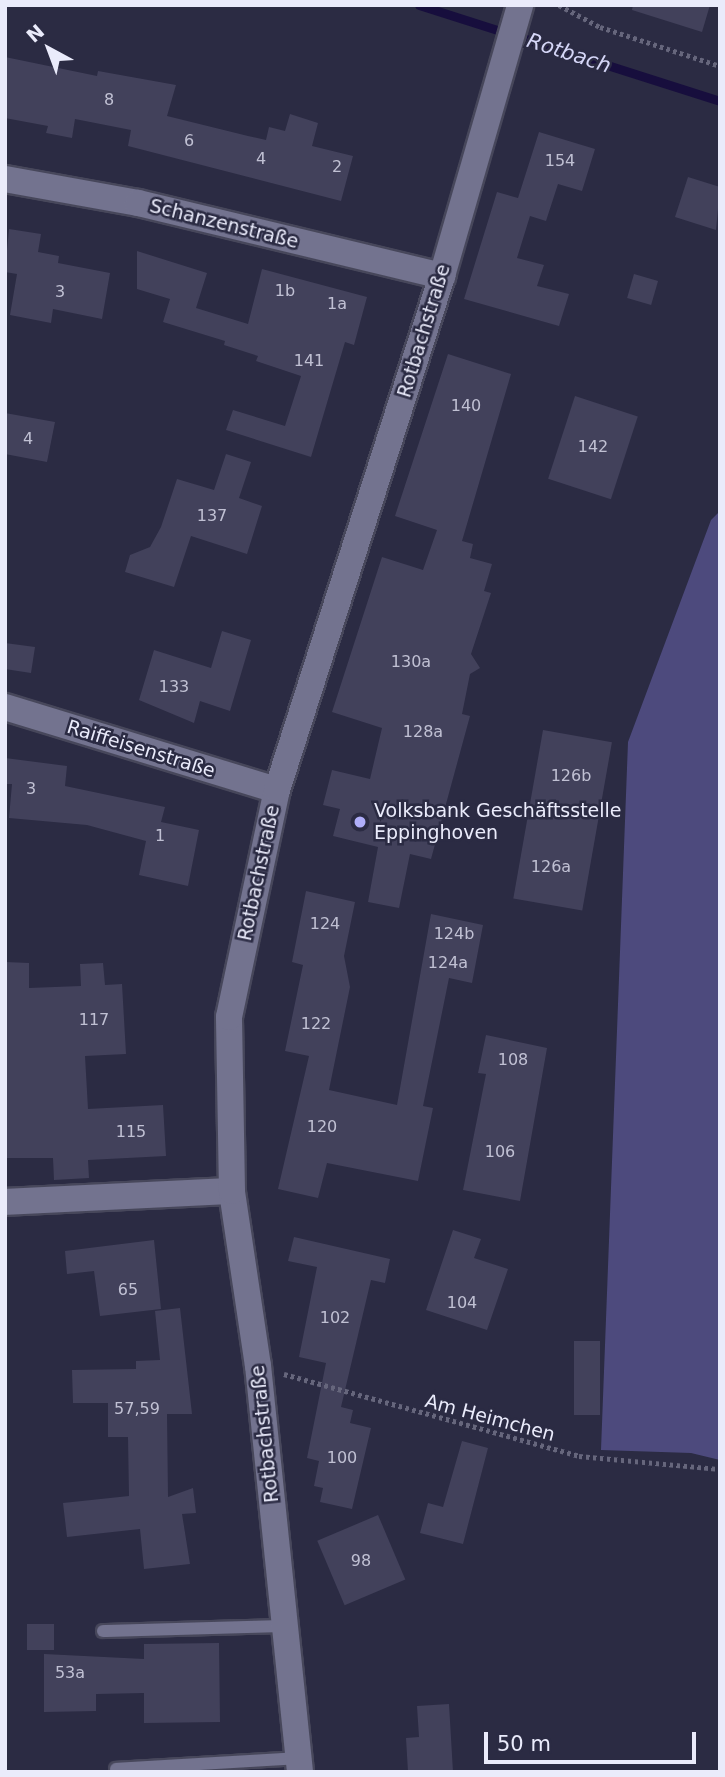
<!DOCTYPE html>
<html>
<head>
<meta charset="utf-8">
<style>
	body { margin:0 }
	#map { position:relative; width:725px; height:1777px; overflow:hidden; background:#2b2b43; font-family:"DejaVu Sans",sans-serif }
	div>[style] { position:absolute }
	.green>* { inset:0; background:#4d4a7d }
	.stream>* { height:9px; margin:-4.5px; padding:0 4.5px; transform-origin:4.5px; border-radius:4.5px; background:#170e3d }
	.building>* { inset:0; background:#42415b; transform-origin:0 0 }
	.path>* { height:4.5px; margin-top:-2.25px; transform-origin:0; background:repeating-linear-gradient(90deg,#66667c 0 3.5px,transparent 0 7px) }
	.roads { filter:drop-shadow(2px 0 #47475b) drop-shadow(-2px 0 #47475b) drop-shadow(0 2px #47475b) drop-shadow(0 -2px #47475b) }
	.lane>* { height:12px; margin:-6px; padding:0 6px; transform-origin:6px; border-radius:6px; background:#73738f }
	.street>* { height:26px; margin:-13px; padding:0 13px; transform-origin:13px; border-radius:13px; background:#73738f }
	.dots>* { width:19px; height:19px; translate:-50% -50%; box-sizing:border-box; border:4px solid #2b2b43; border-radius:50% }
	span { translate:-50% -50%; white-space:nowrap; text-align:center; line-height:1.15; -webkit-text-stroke:5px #2b2b43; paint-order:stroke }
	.number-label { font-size:16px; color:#c0c0d3 }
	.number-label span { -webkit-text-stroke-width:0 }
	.street-label { font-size:19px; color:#eaebfb }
	.poi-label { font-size:19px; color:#eaebfb }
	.left { translate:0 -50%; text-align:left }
	.water-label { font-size:21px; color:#d5d6f7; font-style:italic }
	.frame { position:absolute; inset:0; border:7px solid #eaebfb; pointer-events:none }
	.north { position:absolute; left:14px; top:14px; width:70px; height:70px; -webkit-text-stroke:5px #2b2b43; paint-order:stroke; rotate:319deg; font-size:19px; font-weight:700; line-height:28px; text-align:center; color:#eaebfb }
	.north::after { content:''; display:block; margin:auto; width:24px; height:32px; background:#eaebfb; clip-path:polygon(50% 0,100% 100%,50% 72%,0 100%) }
	.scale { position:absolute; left:484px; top:1732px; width:212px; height:32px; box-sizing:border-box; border:4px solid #eaebfb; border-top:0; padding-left:9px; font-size:21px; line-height:24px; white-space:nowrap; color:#eaebfb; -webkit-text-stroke:5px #2b2b43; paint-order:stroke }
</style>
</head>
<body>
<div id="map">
	<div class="green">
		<div style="clip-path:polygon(720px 511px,720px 1460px,691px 1453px,601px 1450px,628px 742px,711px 520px)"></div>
	</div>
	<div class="stream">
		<div style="left:419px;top:5px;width:316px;rotate:17.7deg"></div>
	</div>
	<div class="building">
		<div style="clip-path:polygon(633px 5px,710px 5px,702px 32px,632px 10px)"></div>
		<div style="clip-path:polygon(5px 57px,97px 76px,98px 71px,176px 85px,167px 116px,248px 136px,266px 140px,269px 127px,285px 131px,290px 114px,318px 123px,312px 146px,353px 156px,341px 201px,128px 146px,131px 130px,75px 119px,72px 138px,46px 133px,48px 126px,5px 118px)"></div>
		<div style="clip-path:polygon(539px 132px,595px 149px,582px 191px,558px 184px,546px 221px,530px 216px,517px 258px,544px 265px,537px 286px,569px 294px,559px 326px,464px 299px,497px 192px,518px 198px)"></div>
		<div style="clip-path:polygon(688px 177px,720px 187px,716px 230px,675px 217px)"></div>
		<div style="clip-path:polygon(9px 229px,41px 234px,38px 252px,59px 256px,58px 263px,110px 273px,102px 319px,53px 309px,51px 323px,10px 315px,17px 274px,5px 272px)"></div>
		<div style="clip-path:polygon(137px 251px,207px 273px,196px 308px,248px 324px,262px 269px,367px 297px,354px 345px,345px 342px,311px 457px,226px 430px,233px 410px,285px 426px,301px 376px,256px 361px,258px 356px,224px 345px,225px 341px,163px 322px,170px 299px,137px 289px)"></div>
		<div style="left:634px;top:274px;width:25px;height:25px;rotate:16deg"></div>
		<div style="clip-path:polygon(448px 354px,511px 374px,462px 541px,473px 544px,470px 558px,492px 564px,484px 591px,491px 593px,471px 654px,480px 668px,470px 674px,462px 714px,470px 716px,431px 859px,410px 854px,399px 908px,368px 902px,378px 847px,333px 836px,340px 809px,323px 805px,332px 770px,370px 779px,382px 728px,332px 712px,382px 557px,423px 570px,437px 530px,395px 516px)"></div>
		<div style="left:575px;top:396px;width:66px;height:87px;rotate:18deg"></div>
		<div style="clip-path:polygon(5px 413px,55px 422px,47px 462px,5px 454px)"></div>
		<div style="clip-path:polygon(226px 454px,251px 462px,239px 498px,262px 506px,247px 554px,191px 536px,174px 587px,125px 572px,130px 555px,150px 547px,161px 527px,177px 479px,214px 490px)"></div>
		<div style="clip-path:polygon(222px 631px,251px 640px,230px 711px,200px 701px,194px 723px,139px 700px,154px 650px,211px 668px)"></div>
		<div style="clip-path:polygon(5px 643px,35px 647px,31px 673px,5px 669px)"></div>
		<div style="left:543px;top:730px;width:70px;height:171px;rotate:10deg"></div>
		<div style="clip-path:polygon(5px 758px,67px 766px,65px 786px,165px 807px,161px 822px,199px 830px,188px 886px,139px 875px,146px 841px,87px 825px,9px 818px,12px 784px,5px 784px)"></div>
		<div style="clip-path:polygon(306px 891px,355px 902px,344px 956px,350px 987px,329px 1090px,397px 1105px,431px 914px,483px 925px,472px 983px,449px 978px,423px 1106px,433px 1108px,418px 1181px,327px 1163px,318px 1198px,278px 1189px,309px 1056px,285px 1051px,303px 965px,292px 962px)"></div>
		<div style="clip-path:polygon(5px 962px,29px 963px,29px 988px,81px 986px,80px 964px,103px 963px,105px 985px,122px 984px,126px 1054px,85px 1056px,88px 1109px,163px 1105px,166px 1156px,88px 1160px,89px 1178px,54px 1180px,53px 1158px,5px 1158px)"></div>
		<div style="clip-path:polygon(486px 1035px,547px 1048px,520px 1201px,463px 1190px,486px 1074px,478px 1073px)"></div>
		<div style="clip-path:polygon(453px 1230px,481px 1239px,474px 1258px,508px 1269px,487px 1330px,426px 1310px)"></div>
		<div style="clip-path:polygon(294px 1237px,390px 1259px,385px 1283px,371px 1280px,341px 1407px,353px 1410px,350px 1423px,371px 1428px,352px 1509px,320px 1502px,323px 1488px,314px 1486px,319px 1461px,307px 1458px,326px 1363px,299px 1357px,317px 1267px,288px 1261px)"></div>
		<div style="clip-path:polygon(154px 1240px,161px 1309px,100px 1316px,94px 1271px,67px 1274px,65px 1251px)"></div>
		<div style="clip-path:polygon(180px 1308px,192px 1414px,167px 1414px,168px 1497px,193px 1488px,196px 1513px,182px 1514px,190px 1564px,144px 1569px,140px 1529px,67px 1537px,63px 1503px,129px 1496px,128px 1437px,108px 1437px,108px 1403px,73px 1403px,72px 1370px,136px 1369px,136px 1361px,160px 1360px,155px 1311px)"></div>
		<div style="left:574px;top:1341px;width:26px;height:74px"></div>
		<div style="clip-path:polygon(462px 1441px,488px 1448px,463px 1544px,420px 1533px,428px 1503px,443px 1507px)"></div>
		<div style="left:378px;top:1515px;width:70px;height:66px;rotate:67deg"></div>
		<div style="left:27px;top:1624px;width:27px;height:26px"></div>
		<div style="clip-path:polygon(219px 1643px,220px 1722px,144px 1723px,144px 1693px,96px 1694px,96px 1711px,44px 1712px,44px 1654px,144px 1659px,144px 1644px)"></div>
		<div style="clip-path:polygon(449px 1704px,453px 1772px,408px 1772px,406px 1738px,419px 1737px,417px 1706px)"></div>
	</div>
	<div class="path">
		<div style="left:559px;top:5px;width:47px;rotate:28.2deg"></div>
		<div style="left:600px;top:27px;width:126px;rotate:18deg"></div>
		<div style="left:284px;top:1374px;width:306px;rotate:15.5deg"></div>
		<div style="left:579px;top:1456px;width:142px;rotate:5.3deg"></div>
	</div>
	<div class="roads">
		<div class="lane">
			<div style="left:103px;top:1631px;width:182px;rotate:-1.6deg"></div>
			<div style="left:116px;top:1769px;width:183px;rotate:-3.4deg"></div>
		</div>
		<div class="street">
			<div style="left:5px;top:179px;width:135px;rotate:10.2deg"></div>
			<div style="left:138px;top:203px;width:313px;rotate:13.5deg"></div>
			<div style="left:5px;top:707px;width:284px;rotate:17deg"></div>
			<div style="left:5px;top:1202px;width:227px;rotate:-2.8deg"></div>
			<div style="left:300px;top:1772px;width:408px;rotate:-95.9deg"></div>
			<div style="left:258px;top:1366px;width:177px;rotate:-98.5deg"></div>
			<div style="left:232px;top:1191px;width:174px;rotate:-91deg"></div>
			<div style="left:229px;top:1017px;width:232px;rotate:-78.1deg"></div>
			<div style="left:277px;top:790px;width:540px;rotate:-72.2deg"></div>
			<div style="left:442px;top:276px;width:282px;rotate:-73.9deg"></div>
		</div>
	</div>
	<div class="dots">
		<div style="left:360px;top:822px;background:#b0aefa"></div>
	</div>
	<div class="number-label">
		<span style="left:109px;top:100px">8</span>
		<span style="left:189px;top:141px">6</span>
		<span style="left:261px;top:159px">4</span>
		<span style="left:560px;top:161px">154</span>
		<span style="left:337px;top:167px">2</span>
		<span style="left:285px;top:291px">1b</span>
		<span style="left:60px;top:292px">3</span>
		<span style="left:337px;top:304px">1a</span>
		<span style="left:309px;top:361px">141</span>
		<span style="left:466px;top:406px">140</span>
		<span style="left:28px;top:439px">4</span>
		<span style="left:593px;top:447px">142</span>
		<span style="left:212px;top:516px">137</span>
		<span style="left:411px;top:662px">130a</span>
		<span style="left:174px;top:687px">133</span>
		<span style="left:423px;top:732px">128a</span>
		<span style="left:571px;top:776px">126b</span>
		<span style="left:31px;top:789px">3</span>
		<span style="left:160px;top:836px">1</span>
		<span style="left:551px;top:867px">126a</span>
		<span style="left:325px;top:924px">124</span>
		<span style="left:454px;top:934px">124b</span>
		<span style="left:448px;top:963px">124a</span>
		<span style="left:94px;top:1020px">117</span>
		<span style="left:316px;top:1024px">122</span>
		<span style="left:513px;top:1060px">108</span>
		<span style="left:322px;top:1127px">120</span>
		<span style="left:131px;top:1132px">115</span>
		<span style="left:500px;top:1152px">106</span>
		<span style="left:128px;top:1290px">65</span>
		<span style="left:462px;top:1303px">104</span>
		<span style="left:335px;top:1318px">102</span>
		<span style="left:137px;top:1409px">57,59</span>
		<span style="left:342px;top:1458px">100</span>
		<span style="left:361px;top:1561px">98</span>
		<span style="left:70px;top:1673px">53a</span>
	</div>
	<div class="street-label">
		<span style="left:224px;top:224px;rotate:14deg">Schanzenstraße</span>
		<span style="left:424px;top:331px;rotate:-73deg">Rotbachstraße</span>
		<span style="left:141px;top:749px;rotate:17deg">Raiffeisenstraße</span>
		<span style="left:259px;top:873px;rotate:-78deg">Rotbachstraße</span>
		<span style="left:490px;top:1418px;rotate:15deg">Am Heimchen</span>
		<span style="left:265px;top:1434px;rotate:-96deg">Rotbachstraße</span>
	</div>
	<div class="poi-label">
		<span class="left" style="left:374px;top:822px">Volksbank Geschäftsstelle<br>Eppinghoven</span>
	</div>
	<div class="water-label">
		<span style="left:569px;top:53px;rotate:18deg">Rotbach</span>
	</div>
	<div class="frame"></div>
	<div class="north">N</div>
	<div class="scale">50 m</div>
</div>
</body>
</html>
